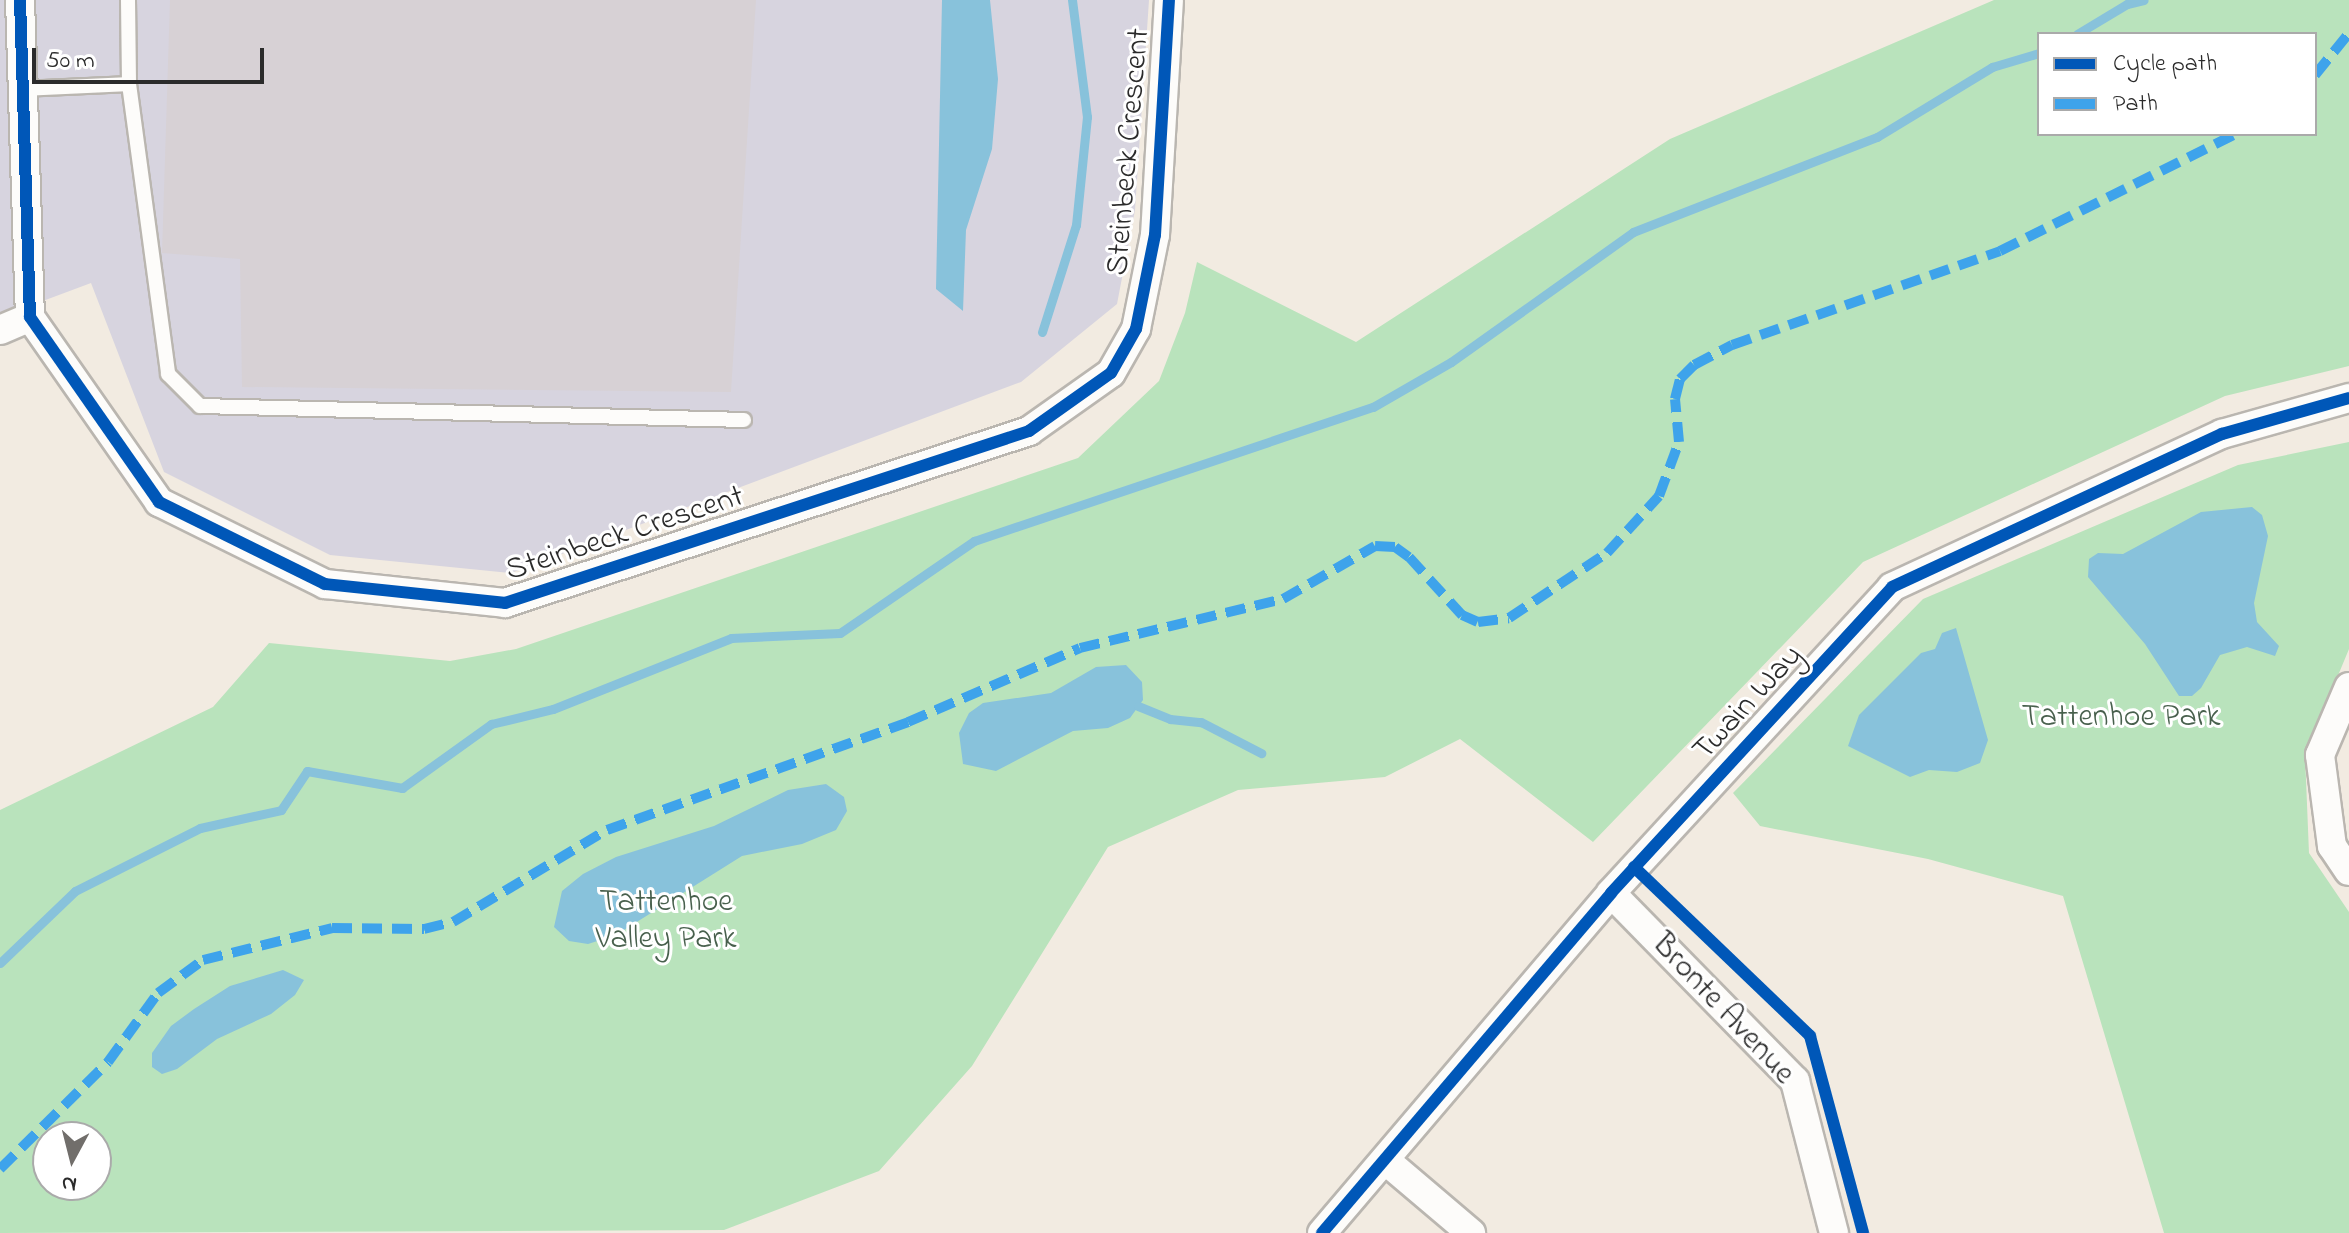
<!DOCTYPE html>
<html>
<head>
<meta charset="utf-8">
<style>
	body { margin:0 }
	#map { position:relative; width:2349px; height:1233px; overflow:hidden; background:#f2ebe1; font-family:"Indie Flower",sans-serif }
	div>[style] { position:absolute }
	.industrial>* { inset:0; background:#d7d4df }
	.green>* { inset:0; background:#b9e3bc }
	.water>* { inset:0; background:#88c2db }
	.stream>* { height:9px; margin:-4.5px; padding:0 4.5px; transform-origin:4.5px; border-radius:4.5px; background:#88c2db }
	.building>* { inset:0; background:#d7d1d5 }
	.roads { filter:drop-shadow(2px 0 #bab6b0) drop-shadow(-2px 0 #bab6b0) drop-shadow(0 2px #bab6b0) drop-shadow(0 -2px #bab6b0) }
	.lane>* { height:14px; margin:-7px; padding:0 7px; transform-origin:7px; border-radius:7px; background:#fdfcfa }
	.street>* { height:28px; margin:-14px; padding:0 14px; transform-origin:14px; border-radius:14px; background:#fdfcfa }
	.quiet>* { height:10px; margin-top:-5px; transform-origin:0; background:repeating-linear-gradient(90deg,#3ea3eb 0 20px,transparent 0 30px) }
	.cycleway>* { height:12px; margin:-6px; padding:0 6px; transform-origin:6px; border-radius:6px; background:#0057b8 }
	span { translate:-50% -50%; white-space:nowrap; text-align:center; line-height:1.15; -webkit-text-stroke:6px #fff; paint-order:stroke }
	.street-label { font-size:32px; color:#2b2b2b }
	.park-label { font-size:32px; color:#48604d }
	.legend { position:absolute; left:2037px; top:32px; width:280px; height:104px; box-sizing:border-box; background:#fff; border:2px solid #aaa; margin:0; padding:10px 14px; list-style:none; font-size:24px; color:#2b2b2b }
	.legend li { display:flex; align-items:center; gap:16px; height:40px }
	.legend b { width:40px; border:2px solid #aaa }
	.north { position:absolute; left:32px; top:1121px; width:80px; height:80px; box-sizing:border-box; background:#fff; border:2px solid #aaa; border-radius:50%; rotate:187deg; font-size:22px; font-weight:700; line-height:32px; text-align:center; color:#2b2b2b }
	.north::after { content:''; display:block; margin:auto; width:28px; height:36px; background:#716e6b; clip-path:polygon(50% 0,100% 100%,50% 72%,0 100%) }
	.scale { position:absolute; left:32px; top:48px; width:232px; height:36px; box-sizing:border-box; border:4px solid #2b2b2b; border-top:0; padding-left:10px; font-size:24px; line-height:28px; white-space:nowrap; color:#2b2b2b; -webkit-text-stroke:6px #fff; paint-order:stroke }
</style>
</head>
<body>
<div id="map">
	<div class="industrial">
		<div style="clip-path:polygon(0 0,1149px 0,1135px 210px,1117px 304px,1021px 382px,511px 573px,330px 555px,164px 472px,91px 283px,0 317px)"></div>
	</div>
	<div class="green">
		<div style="clip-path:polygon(evenodd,1994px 0,2349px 0,2349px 366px,2225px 396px,1863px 562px,1593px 842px,1460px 739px,1385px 777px,1238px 790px,1108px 847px,972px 1066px,879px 1171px,724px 1230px,0 1233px,0 810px,213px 707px,269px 643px,450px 661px,516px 649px,1078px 458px,1159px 381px,1185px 313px,1197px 262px,1356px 342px,1670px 139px,1994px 0,2039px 34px,2315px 34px,2315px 134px,2039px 134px,2039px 34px,1994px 0,48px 1137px,96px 1137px,96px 1185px,48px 1185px,48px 1137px)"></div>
		<div style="clip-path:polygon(2349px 442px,2349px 649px,2305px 755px,2309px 853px,2349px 912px,2349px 1233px,2164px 1233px,2063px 896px,1928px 859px,1760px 826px,1733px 793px,1923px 599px,2238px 465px)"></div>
	</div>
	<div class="water">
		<div style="clip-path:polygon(942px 0,990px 0,998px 79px,992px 149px,966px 230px,963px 311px,936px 289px)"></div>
		<div style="clip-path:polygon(2252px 507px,2262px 515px,2268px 536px,2254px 603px,2257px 622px,2279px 646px,2275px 656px,2247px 647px,2220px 655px,2201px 688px,2192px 696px,2179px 696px,2145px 644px,2088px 577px,2089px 559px,2098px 553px,2123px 554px,2201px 512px)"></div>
		<div style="clip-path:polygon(1956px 628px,1988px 740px,1980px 763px,1957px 772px,1929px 770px,1910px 777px,1848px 746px,1859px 715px,1921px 653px,1935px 649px,1942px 633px)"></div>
		<div style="clip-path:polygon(1126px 665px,1142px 682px,1143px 700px,1130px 718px,1108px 728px,1073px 731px,996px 771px,963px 764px,959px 733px,969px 713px,983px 703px,1051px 693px,1096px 667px)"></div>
		<div style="clip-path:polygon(826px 784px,844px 797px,847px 811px,836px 830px,802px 844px,742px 856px,616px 935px,588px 944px,569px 941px,554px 927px,562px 891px,583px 874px,616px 857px,714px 826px,788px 790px)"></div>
		<div style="clip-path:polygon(283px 970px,304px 980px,295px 995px,271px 1014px,217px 1039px,177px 1069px,162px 1074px,152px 1067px,152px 1053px,171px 1026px,194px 1009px,230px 986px)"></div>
	</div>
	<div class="stream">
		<div style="left:2077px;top:34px;width:58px;rotate:-31deg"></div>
		<div style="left:2127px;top:4px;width:17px;rotate:-13deg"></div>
		<div style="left:1042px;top:332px;width:112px;rotate:-72.4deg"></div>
		<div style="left:1076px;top:225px;width:109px;rotate:-84.2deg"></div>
		<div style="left:1087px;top:117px;width:118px;rotate:-97.3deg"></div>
		<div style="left:1138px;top:706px;width:35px;rotate:22deg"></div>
		<div style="left:1170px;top:719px;width:31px;rotate:6deg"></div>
		<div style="left:1201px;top:722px;width:68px;rotate:27.3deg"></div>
		<div style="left:0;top:963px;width:104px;rotate:-43.8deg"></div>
		<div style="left:75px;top:891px;width:140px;rotate:-26.7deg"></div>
		<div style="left:200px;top:828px;width:83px;rotate:-12.5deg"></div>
		<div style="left:281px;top:810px;width:47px;rotate:-56.3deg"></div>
		<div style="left:307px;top:771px;width:97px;rotate:10.1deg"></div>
		<div style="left:402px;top:788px;width:110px;rotate:-35.7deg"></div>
		<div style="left:491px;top:724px;width:64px;rotate:-13.6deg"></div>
		<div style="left:553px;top:709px;width:192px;rotate:-21.7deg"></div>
		<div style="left:731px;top:638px;width:109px;rotate:-2.6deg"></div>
		<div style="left:840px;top:633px;width:163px;rotate:-34.5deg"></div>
		<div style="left:974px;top:541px;width:421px;rotate:-18.6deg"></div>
		<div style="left:1373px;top:407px;width:90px;rotate:-30deg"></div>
		<div style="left:1451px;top:362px;width:224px;rotate:-35.5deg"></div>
		<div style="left:1633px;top:232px;width:262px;rotate:-21.3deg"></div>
		<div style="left:1877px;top:137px;width:135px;rotate:-31.3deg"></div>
		<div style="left:1992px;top:67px;width:49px;rotate:-16.6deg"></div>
	</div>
	<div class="building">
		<div style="clip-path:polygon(170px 0,756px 0,731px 392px,242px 387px,240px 259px,162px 253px)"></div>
	</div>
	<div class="roads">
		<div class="lane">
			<div style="left:128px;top:0;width:84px;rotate:89.3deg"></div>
			<div style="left:129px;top:84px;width:293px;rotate:82.3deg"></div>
			<div style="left:168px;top:374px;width:45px;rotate:45deg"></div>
			<div style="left:200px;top:406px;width:544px;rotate:1.47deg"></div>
			<div style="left:23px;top:89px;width:106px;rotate:-2.7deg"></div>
		</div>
		<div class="street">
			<div style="left:20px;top:0;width:317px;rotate:88.2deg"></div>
			<div style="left:30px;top:317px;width:226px;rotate:55.1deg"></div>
			<div style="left:159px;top:502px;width:185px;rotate:26.3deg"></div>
			<div style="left:325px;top:584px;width:181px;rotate:6deg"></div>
			<div style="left:505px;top:603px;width:552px;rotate:-18.17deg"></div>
			<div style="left:1029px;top:431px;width:100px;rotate:-35.3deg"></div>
			<div style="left:1111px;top:373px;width:51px;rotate:-60.4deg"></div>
			<div style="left:1136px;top:329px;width:96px;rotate:-78.6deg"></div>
			<div style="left:1155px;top:235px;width:235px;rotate:-86.6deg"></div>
			<div style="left:0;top:330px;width:33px;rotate:-23deg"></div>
			<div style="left:2349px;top:687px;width:74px;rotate:113.1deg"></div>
			<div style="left:2320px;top:755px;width:92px;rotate:82.5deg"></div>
			<div style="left:2332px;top:846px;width:30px;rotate:56deg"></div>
			<div style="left:1611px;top:893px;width:263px;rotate:45.6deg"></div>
			<div style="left:1795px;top:1081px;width:157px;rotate:75.6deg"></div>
			<div style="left:1385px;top:1160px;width:113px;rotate:40.3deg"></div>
			<div style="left:1322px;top:1233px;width:446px;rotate:-49.6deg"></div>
			<div style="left:1611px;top:893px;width:415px;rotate:-47.4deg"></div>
			<div style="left:1892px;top:587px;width:364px;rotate:-24.9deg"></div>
			<div style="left:2222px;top:434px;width:132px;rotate:-15.8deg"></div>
		</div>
	</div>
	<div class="quiet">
		<div style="left:2315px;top:75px;width:54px;rotate:-51deg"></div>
		<div style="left:0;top:1169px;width:152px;rotate:-44.7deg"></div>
		<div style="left:108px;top:1062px;width:85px;rotate:-54.1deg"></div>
		<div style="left:158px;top:993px;width:56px;rotate:-36.3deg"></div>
		<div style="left:203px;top:960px;width:133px;rotate:-13.9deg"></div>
		<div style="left:332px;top:928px;width:92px;rotate:0.6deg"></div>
		<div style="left:424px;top:929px;width:30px;rotate:-14deg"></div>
		<div style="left:453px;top:922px;width:179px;rotate:-30.9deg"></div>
		<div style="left:607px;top:830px;width:320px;rotate:-19.7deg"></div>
		<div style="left:908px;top:722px;width:187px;rotate:-23.3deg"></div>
		<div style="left:1080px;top:648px;width:209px;rotate:-13.6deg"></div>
		<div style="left:1283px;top:599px;width:106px;rotate:-29.9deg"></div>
		<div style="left:1375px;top:546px;width:20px;rotate:3deg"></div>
		<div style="left:1395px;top:547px;width:17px;rotate:36deg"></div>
		<div style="left:1409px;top:557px;width:79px;rotate:47.6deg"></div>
		<div style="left:1462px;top:615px;width:17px;rotate:24deg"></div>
		<div style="left:1478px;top:622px;width:31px;rotate:-7deg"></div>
		<div style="left:1509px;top:618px;width:118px;rotate:-33.6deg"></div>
		<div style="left:1607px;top:553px;width:77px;rotate:-47.6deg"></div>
		<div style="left:1659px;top:496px;width:58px;rotate:-69.7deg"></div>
		<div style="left:1679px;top:442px;width:43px;rotate:-95.3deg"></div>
		<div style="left:1675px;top:399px;width:21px;rotate:-76deg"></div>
		<div style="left:1680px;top:379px;width:20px;rotate:-45deg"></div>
		<div style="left:1694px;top:365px;width:43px;rotate:-27.8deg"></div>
		<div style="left:1732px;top:345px;width:284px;rotate:-19.3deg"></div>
		<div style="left:2000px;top:251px;width:263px;rotate:-26.4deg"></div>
	</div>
	<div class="cycleway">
		<div style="left:20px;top:0;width:317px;rotate:88.2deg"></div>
		<div style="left:30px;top:317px;width:226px;rotate:55.1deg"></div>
		<div style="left:159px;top:502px;width:185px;rotate:26.3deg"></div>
		<div style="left:325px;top:584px;width:181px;rotate:6deg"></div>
		<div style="left:505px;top:603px;width:552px;rotate:-18.17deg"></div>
		<div style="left:1029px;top:431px;width:100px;rotate:-35.3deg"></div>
		<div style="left:1111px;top:373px;width:51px;rotate:-60.4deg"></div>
		<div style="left:1136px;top:329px;width:96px;rotate:-78.6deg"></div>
		<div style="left:1155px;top:235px;width:235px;rotate:-86.6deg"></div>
		<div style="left:1634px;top:867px;width:244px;rotate:43.8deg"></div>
		<div style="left:1810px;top:1036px;width:204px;rotate:74.9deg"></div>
		<div style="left:1322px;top:1233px;width:446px;rotate:-49.6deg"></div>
		<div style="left:1611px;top:893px;width:415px;rotate:-47.4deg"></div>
		<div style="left:1892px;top:587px;width:364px;rotate:-24.9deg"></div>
		<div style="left:2222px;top:434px;width:132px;rotate:-15.8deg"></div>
	</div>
	<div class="street-label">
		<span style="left:1130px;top:152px;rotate:-85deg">Steinbeck Crescent</span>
		<span style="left:625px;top:535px;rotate:-18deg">Steinbeck Crescent</span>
		<span style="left:1749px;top:704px;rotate:-47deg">Twain Way</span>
		<span style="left:1722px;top:1010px;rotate:47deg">Bronte Avenue</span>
	</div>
	<div class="park-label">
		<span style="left:2121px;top:718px">Tattenhoe Park</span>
		<span style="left:666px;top:922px">Tattenhoe<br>Valley Park</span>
	</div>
	<ul class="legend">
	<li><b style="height:10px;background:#0057b8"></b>Cycle path</li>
	<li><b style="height:10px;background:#3ea3eb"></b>Path</li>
	</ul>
	<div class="north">N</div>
	<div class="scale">50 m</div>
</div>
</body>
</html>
